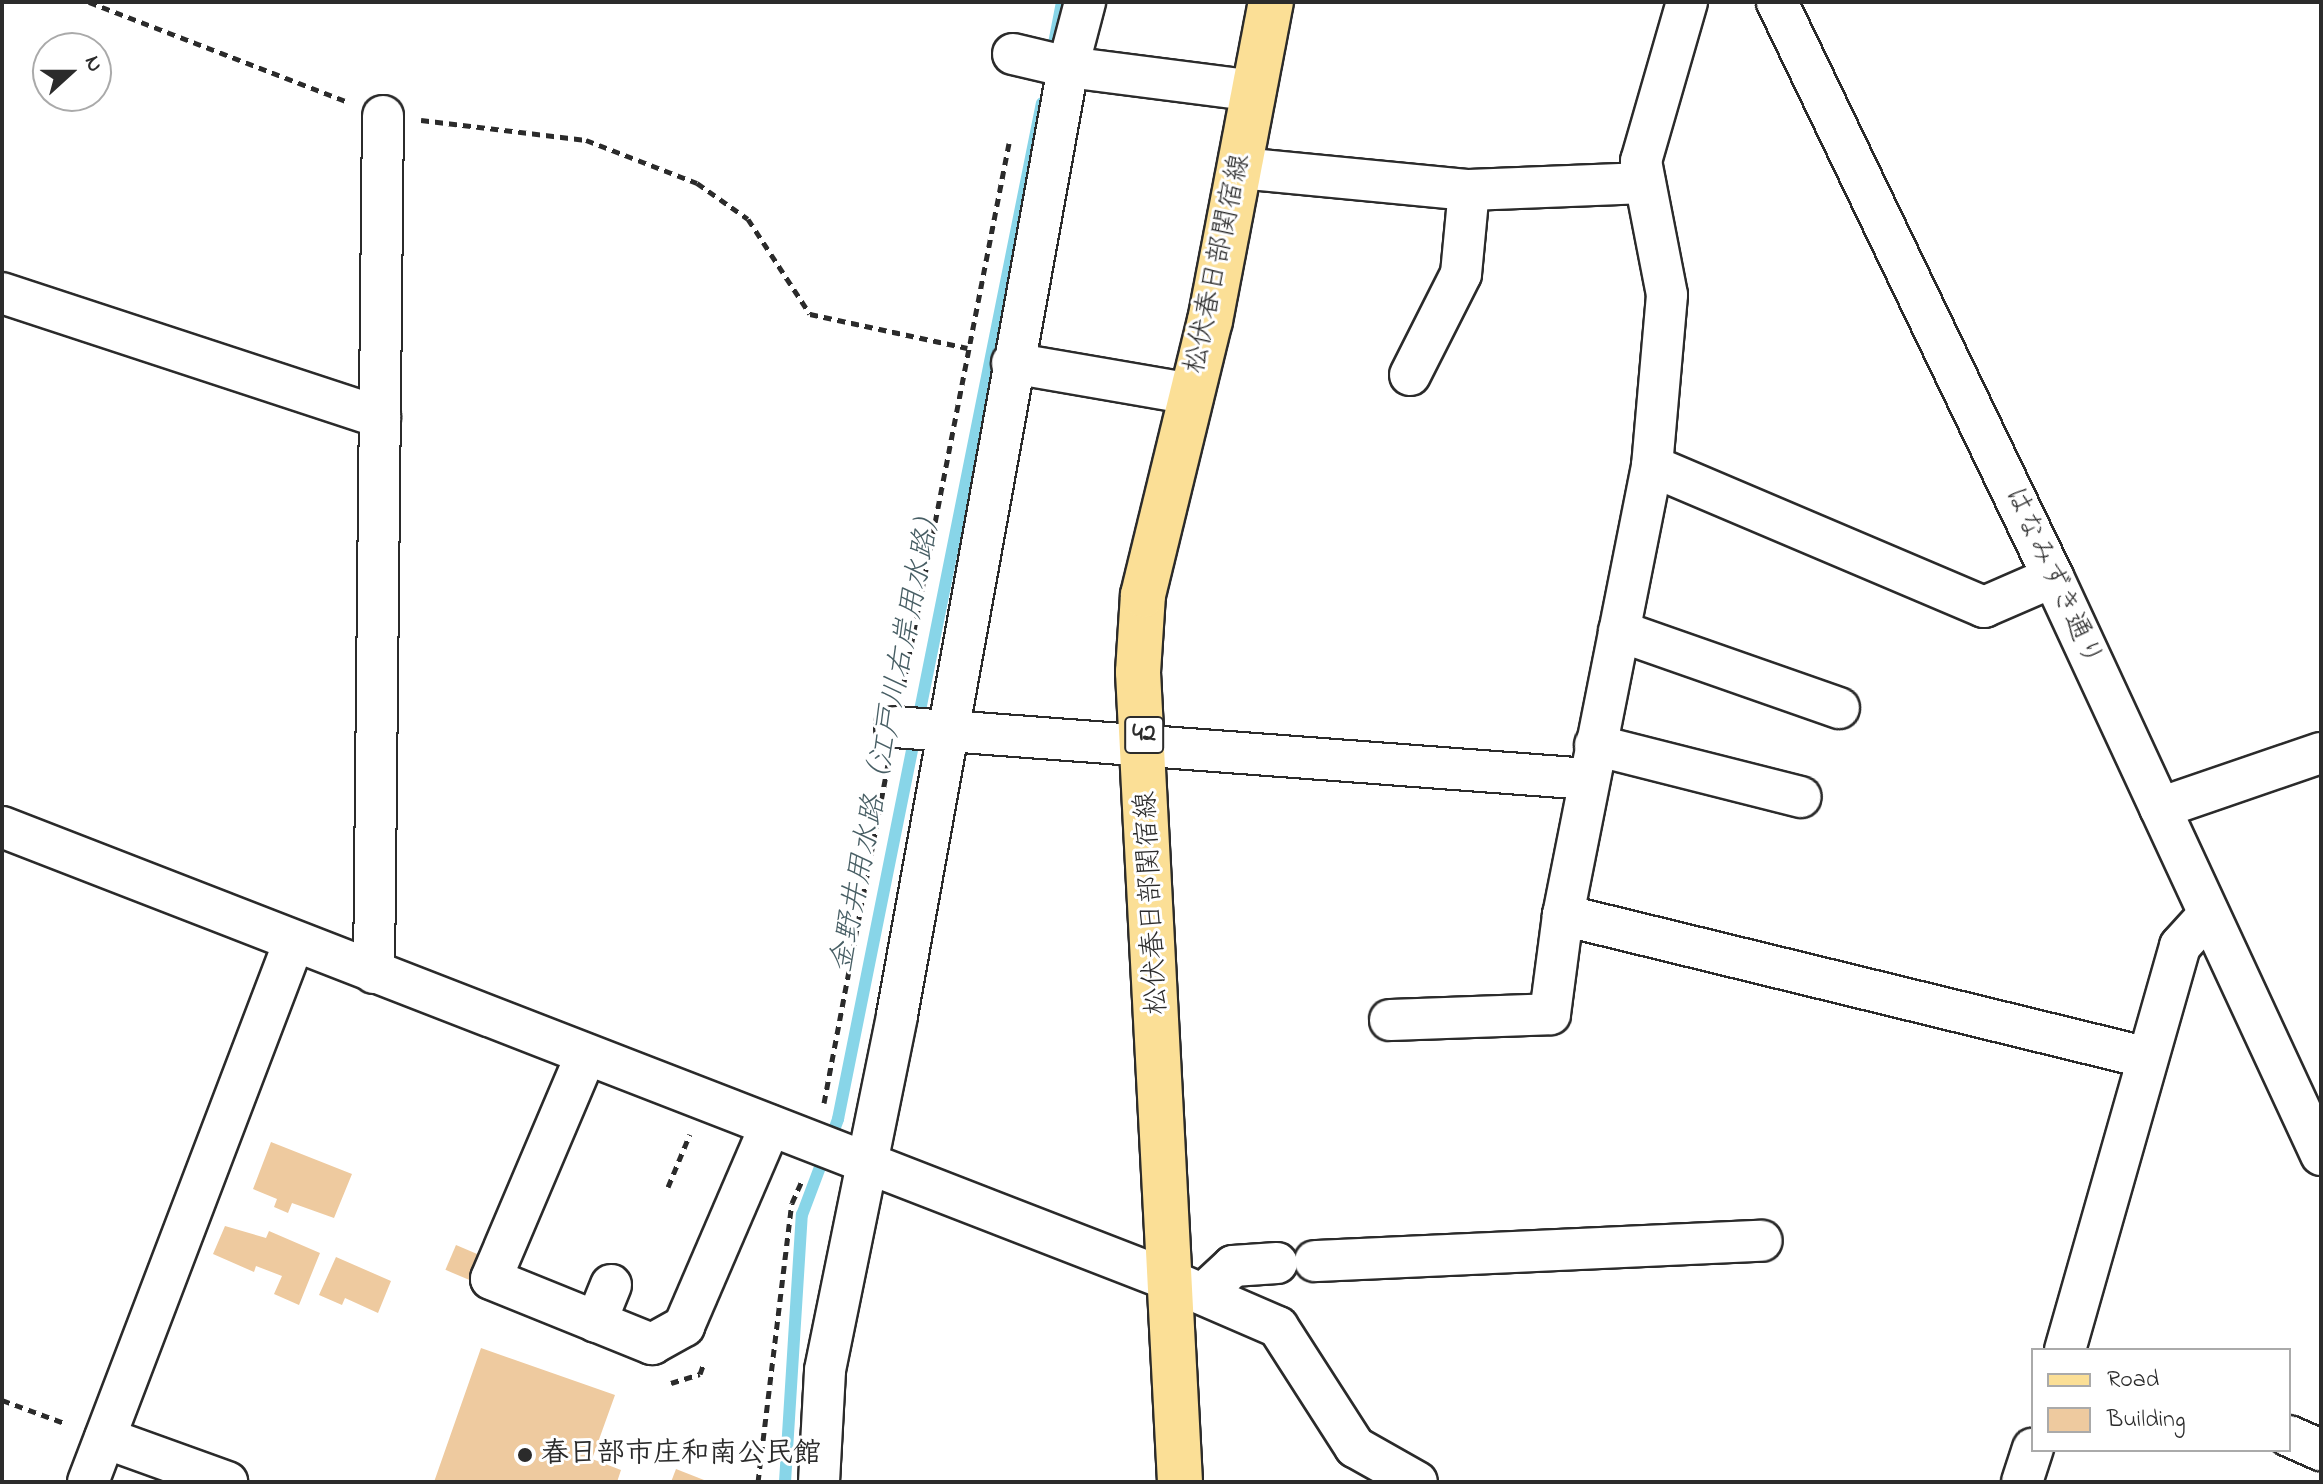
<!DOCTYPE html>
<html>
<head>
<meta charset="utf-8">
<style>
	body { margin:0 }
	#map { position:relative; width:2323px; height:1484px; overflow:hidden; background:#fff; font-family:"Indie Flower","Klee One",sans-serif }
	div>[style] { position:absolute }
	.stream>* { height:12px; margin:-6px; padding:0 6px; transform-origin:6px; border-radius:6px; background:#88d5e8 }
	.building>* { inset:0; background:#eeca9f; transform-origin:0 0 }
	.path>* { height:5px; margin-top:-2.5px; transform-origin:0; background:repeating-linear-gradient(90deg,#2b2b2b 0 8px,transparent 0 14px) }
	.roads { filter:drop-shadow(2px 0 #2b2b2b) drop-shadow(-2px 0 #2b2b2b) drop-shadow(0 2px #2b2b2b) drop-shadow(0 -2px #2b2b2b) }
	.minor>* { height:40px; margin:-20px; padding:0 20px; transform-origin:20px; border-radius:20px; background:#fff }
	.major>* { height:44px; margin:-22px; padding:0 22px; transform-origin:22px; border-radius:22px; background:#fbdf96 }
	.dots>* { width:22px; height:22px; translate:-50% -50%; box-sizing:border-box; border:4px solid #fff; border-radius:50% }
	span { translate:-50% -50%; white-space:nowrap; text-align:center; line-height:1.15; -webkit-text-stroke:6px #fff; paint-order:stroke }
	.shield-label span { padding:2px 6px; background:#fff; border:2px solid; border-radius:6px; -webkit-text-stroke-width:0 }
	.shield-label { font-size:26px; color:#2b2b2b; font-weight:700 }
	.street-label { font-size:28px; color:#2b2b2b }
	.poi-label { font-size:28px; color:#2b2b2b; font-weight:700 }
	.left { translate:0 -50%; text-align:left }
	.water-label { font-size:30px; color:#475e64; font-style:italic }
	.frame { position:absolute; inset:0; border:4px solid #2b2b2b; pointer-events:none }
	.legend { position:absolute; left:2031px; top:1348px; width:260px; height:104px; box-sizing:border-box; background:#fff; border:2px solid #aaa; margin:0; padding:10px 14px; list-style:none; font-size:24px; color:#2b2b2b }
	.legend li { display:flex; align-items:center; gap:16px; height:40px }
	.legend b { width:40px; border:2px solid #aaa }
	.north { position:absolute; left:32px; top:32px; width:80px; height:80px; box-sizing:border-box; background:#fff; border:2px solid #aaa; border-radius:50%; rotate:69deg; font-size:22px; font-weight:700; line-height:32px; text-align:center; color:#2b2b2b }
	.north::after { content:''; display:block; margin:auto; width:28px; height:36px; background:#2b2b2b; clip-path:polygon(50% 0,100% 100%,50% 72%,0 100%) }
</style>
</head>
<body>
<div id="map">
	<div class="stream">
		<div style="left:1052px;top:54px;width:53px;rotate:-79.1deg"></div>
		<div style="left:785px;top:1482px;width:268px;rotate:-86.4deg"></div>
		<div style="left:802px;top:1215px;width:103px;rotate:-69.4deg"></div>
		<div style="left:838px;top:1119px;width:1036px;rotate:-78.65deg"></div>
	</div>
	<div class="building">
		<div style="clip-path:polygon(271px 1142px,352px 1174px,334px 1218px,292px 1203px,288px 1213px,274px 1207px,277px 1199px,253px 1189px)"></div>
		<div style="clip-path:polygon(225px 1226px,266px 1238px,269px 1231px,320px 1253px,299px 1305px,274px 1294px,282px 1276px,256px 1266px,254px 1272px,213px 1254px)"></div>
		<div style="left:456px;top:1245px;width:30px;height:27px;rotate:23deg"></div>
		<div style="clip-path:polygon(336px 1257px,391px 1281px,378px 1313px,345px 1298px,342px 1305px,319px 1295px)"></div>
		<div style="clip-path:polygon(481px 1348px,615px 1395px,592px 1459px,621px 1470px,617px 1482px,434px 1482px)"></div>
		<div style="clip-path:polygon(676px 1469px,704px 1480px,703px 1482px,671px 1482px)"></div>
	</div>
	<div class="path">
		<div style="left:89px;top:2px;width:275px;rotate:21.1deg"></div>
		<div style="left:421px;top:120px;width:166px;rotate:6.9deg"></div>
		<div style="left:586px;top:140px;width:119px;rotate:21.2deg"></div>
		<div style="left:697px;top:183px;width:62px;rotate:35.2deg"></div>
		<div style="left:748px;top:219px;width:113px;rotate:56.9deg"></div>
		<div style="left:810px;top:314px;width:161px;rotate:12.2deg"></div>
		<div style="left:903px;top:687px;width:554px;rotate:-78.97deg"></div>
		<div style="left:824px;top:1103px;width:346px;rotate:-79.3deg"></div>
		<div style="left:668px;top:1187px;width:57px;rotate:-67.5deg"></div>
		<div style="left:671px;top:1383px;width:30px;rotate:-17deg"></div>
		<div style="left:700px;top:1374px;width:12px;rotate:-70deg"></div>
		<div style="left:2px;top:1400px;width:69px;rotate:20.3deg"></div>
		<div style="left:758px;top:1482px;width:281px;rotate:-83.1deg"></div>
		<div style="left:792px;top:1203px;width:27px;rotate:-66deg"></div>
	</div>
	<div class="roads">
		<div class="minor">
			<div style="left:1687px;top:2px;width:166px;rotate:106.1deg"></div>
			<div style="left:1641px;top:161px;width:136px;rotate:79deg"></div>
			<div style="left:1667px;top:295px;width:172px;rotate:95deg"></div>
			<div style="left:1652px;top:466px;width:458px;rotate:101.2deg"></div>
			<div style="left:1563px;top:915px;width:598px;rotate:13.73deg"></div>
			<div style="left:1777px;top:2px;width:638px;rotate:64.36deg"></div>
			<div style="left:2053px;top:577px;width:637px;rotate:65.12deg"></div>
			<div style="left:1013px;top:54px;width:57px;rotate:13.3deg"></div>
			<div style="left:1068px;top:67px;width:189px;rotate:7.3deg"></div>
			<div style="left:1240px;top:168px;width:230px;rotate:5.5deg"></div>
			<div style="left:1469px;top:190px;width:176px;rotate:-2.3deg"></div>
			<div style="left:2px;top:293px;width:398px;rotate:18.2deg"></div>
			<div style="left:1012px;top:363px;width:183px;rotate:9.8deg"></div>
			<div style="left:1410px;top:375px;width:113px;rotate:-63.2deg"></div>
			<div style="left:1461px;top:274px;width:84px;rotate:-84.6deg"></div>
			<div style="left:1652px;top:466px;width:361px;rotate:23deg"></div>
			<div style="left:1984px;top:607px;width:75px;rotate:-23.5deg"></div>
			<div style="left:1619px;top:631px;width:233px;rotate:19.3deg"></div>
			<div style="left:895px;top:727px;width:696px;rotate:4.29deg"></div>
			<div style="left:1595px;top:745px;width:212px;rotate:14.2deg"></div>
			<div style="left:2160px;top:808px;width:170px;rotate:-18.9deg"></div>
			<div style="left:2px;top:827px;width:1257px;rotate:21.22deg"></div>
			<div style="left:1174px;top:1282px;width:113px;rotate:23.4deg"></div>
			<div style="left:1278px;top:1327px;width:143px;rotate:57.3deg"></div>
			<div style="left:1355px;top:1447px;width:71px;rotate:29.4deg"></div>
			<div style="left:374px;top:973px;width:857px;rotate:-89.4deg"></div>
			<div style="left:1390px;top:1020px;width:160px;rotate:-2.1deg"></div>
			<div style="left:1550px;top:1014px;width:100px;rotate:-82.5deg"></div>
			<div style="left:586px;top:1055px;width:243px;rotate:113deg"></div>
			<div style="left:491px;top:1279px;width:174px;rotate:22deg"></div>
			<div style="left:652px;top:1344px;width:37px;rotate:-29deg"></div>
			<div style="left:684px;top:1326px;width:218px;rotate:-66.7deg"></div>
			<div style="left:1315px;top:1261px;width:447px;rotate:-2.6deg"></div>
			<div style="left:1203px;top:1294px;width:41px;rotate:-43deg"></div>
			<div style="left:1233px;top:1266px;width:44px;rotate:-3.9deg"></div>
			<div style="left:596px;top:1322px;width:40px;rotate:-68deg"></div>
			<div style="left:2065px;top:1350px;width:420px;rotate:-74.1deg"></div>
			<div style="left:2180px;top:946px;width:42px;rotate:-47.9deg"></div>
			<div style="left:2289px;top:1436px;width:35px;rotate:24deg"></div>
			<div style="left:105px;top:1438px;width:130px;rotate:19.8deg"></div>
			<div style="left:88px;top:1482px;width:578px;rotate:-69.12deg"></div>
			<div style="left:819px;top:1482px;width:112px;rotate:-86.9deg"></div>
			<div style="left:825px;top:1370px;width:362px;rotate:-78.5deg"></div>
			<div style="left:897px;top:1015px;width:963px;rotate:-79.77deg"></div>
			<div style="left:1068px;top:67px;width:67px;rotate:-75.3deg"></div>
			<div style="left:2022px;top:1482px;width:35px;rotate:-72deg"></div>
		</div>
		<div class="major">
			<div style="left:1180px;top:1482px;width:811px;rotate:-92.97deg"></div>
			<div style="left:1138px;top:672px;width:77px;rotate:-86.3deg"></div>
			<div style="left:1143px;top:595px;width:282px;rotate:-76.3deg"></div>
			<div style="left:1210px;top:321px;width:325px;rotate:-79.2deg"></div>
		</div>
	</div>
	<div class="dots">
		<div style="left:525px;top:1455px;background:#2b2b2b"></div>
	</div>
	<div class="shield-label">
		<span style="left:1144px;top:735px">42</span>
	</div>
	<div class="street-label">
		<span style="left:1219px;top:264px;rotate:-78deg">松伏春日部関宿線</span>
		<span style="left:2052px;top:577px;rotate:65deg">はなみずき通り</span>
		<span style="left:1153px;top:903px;rotate:-93deg">松伏春日部関宿線</span>
	</div>
	<div class="poi-label">
		<span class="left" style="left:541px;top:1455px">春日部市庄和南公民館</span>
	</div>
	<div class="water-label">
		<span style="left:888px;top:737px;rotate:-79deg">金野井用水路（江戸川右岸用水路）</span>
	</div>
	<div class="frame"></div>
	<ul class="legend">
	<li><b style="height:10px;background:#fbdf96"></b>Road</li>
	<li><b style="height:22px;background:#eeca9f"></b>Building</li>
	</ul>
	<div class="north">N</div>
</div>
</body>
</html>
